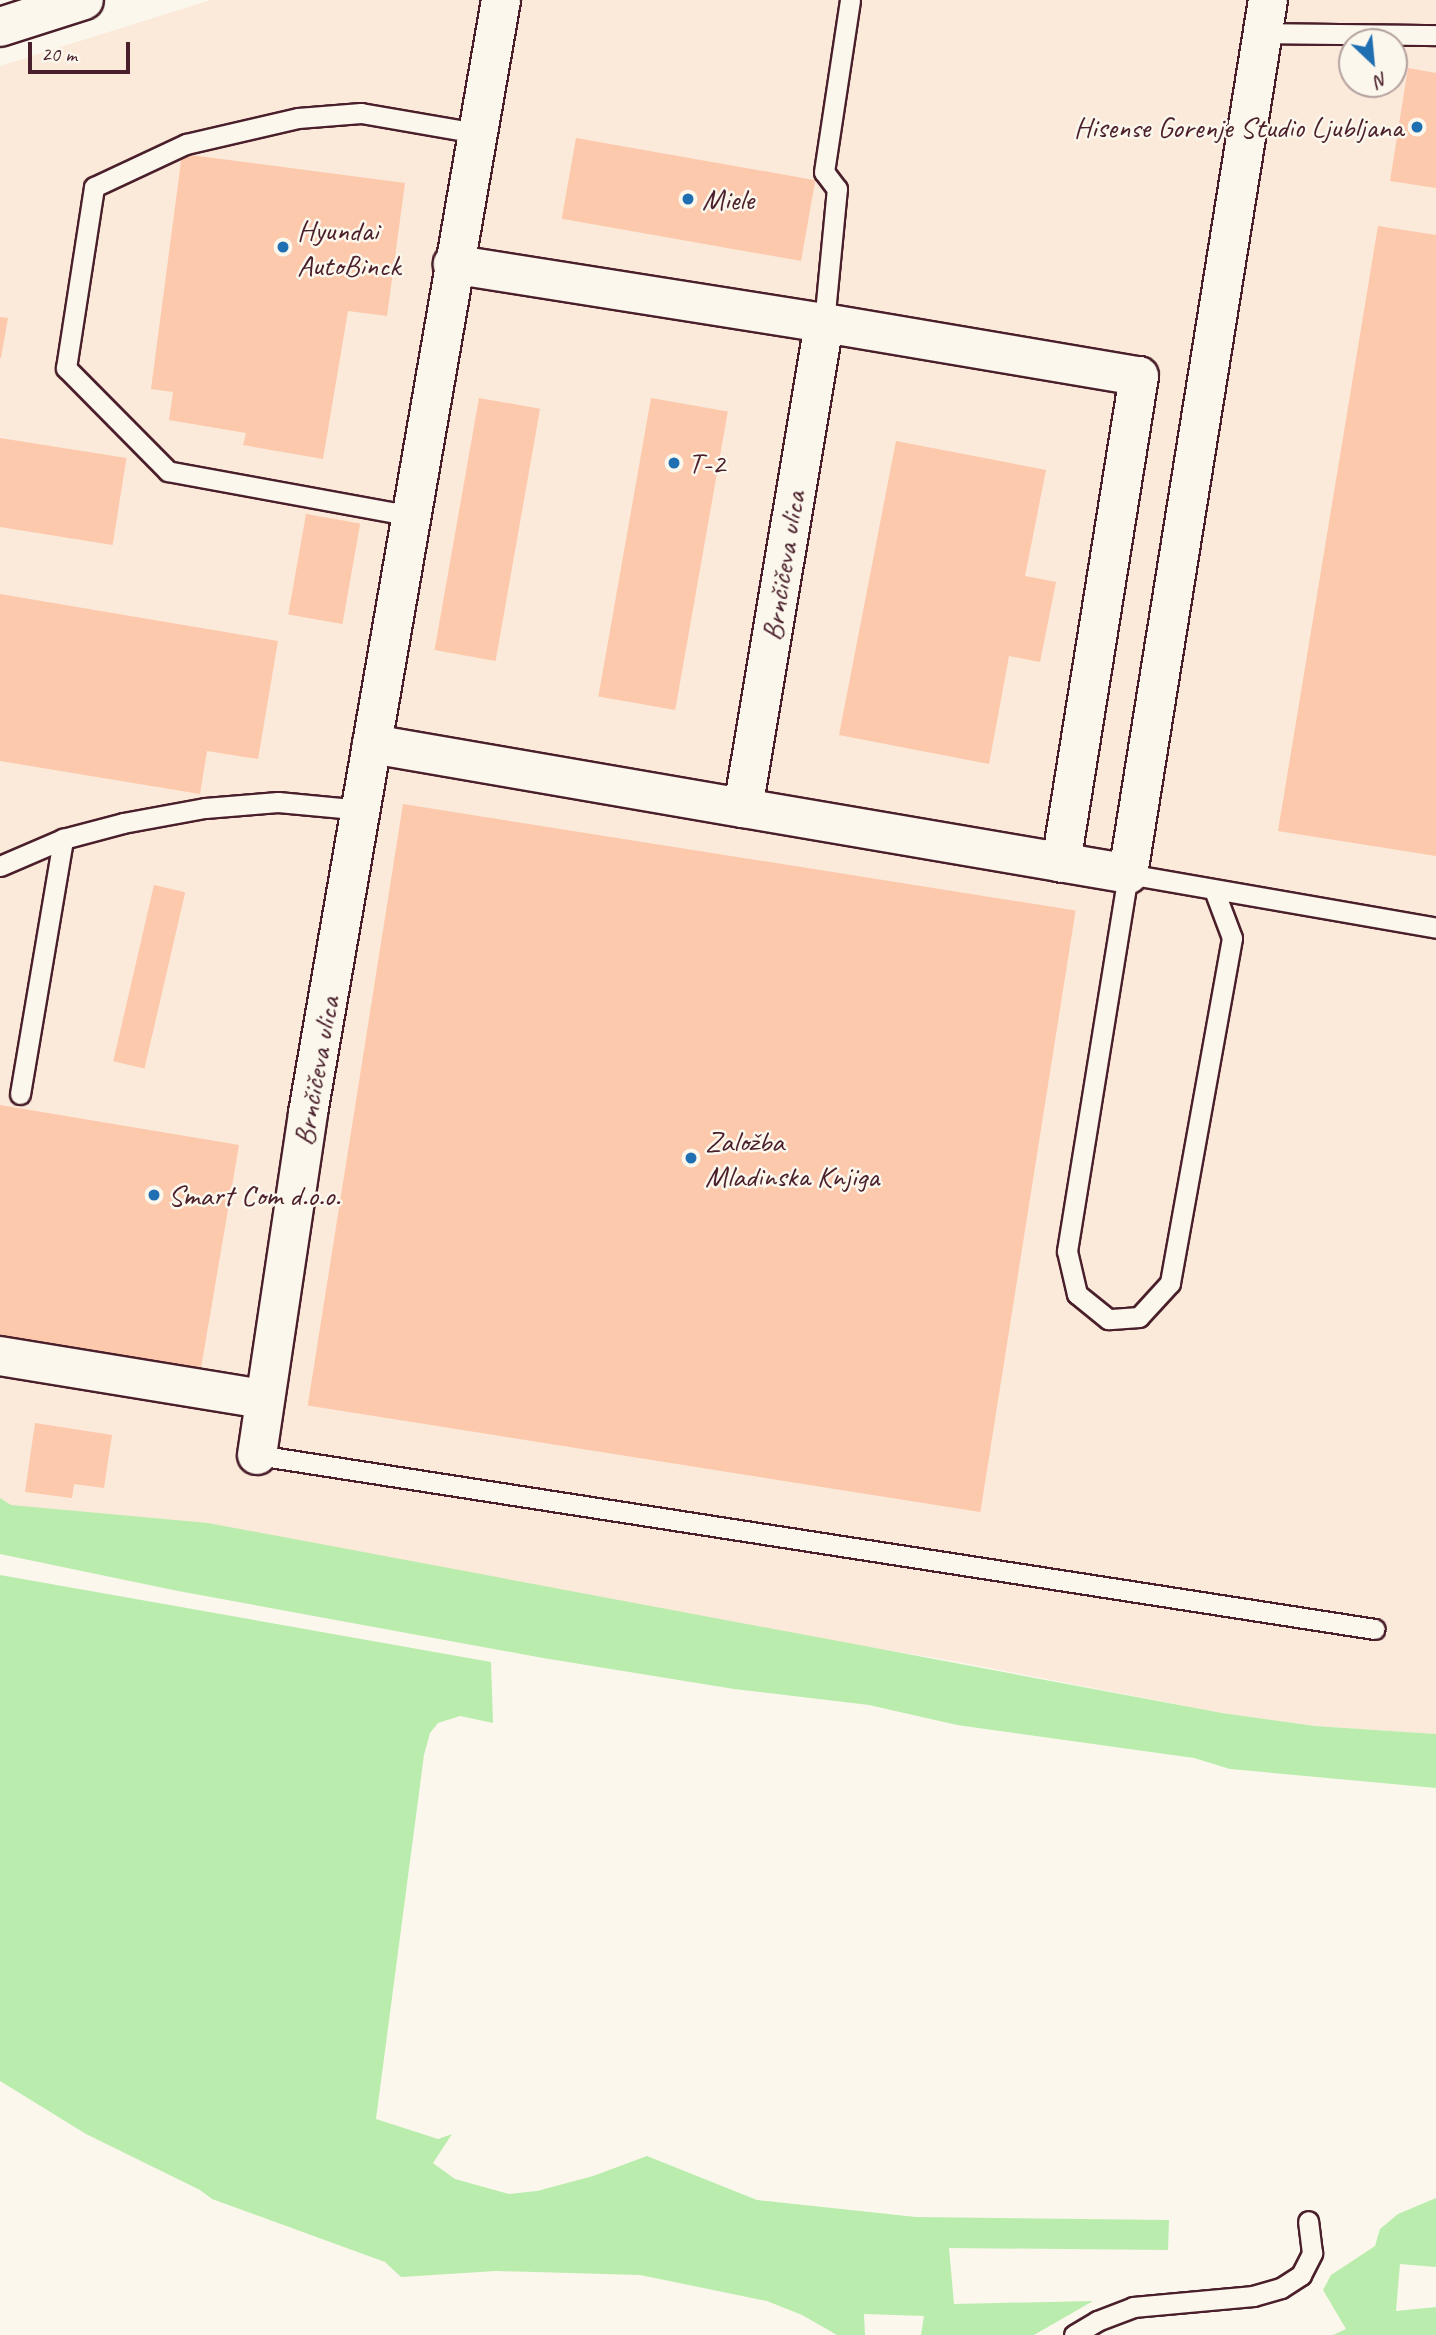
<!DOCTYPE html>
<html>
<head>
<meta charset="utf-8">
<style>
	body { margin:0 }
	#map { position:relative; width:1436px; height:2335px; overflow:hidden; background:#fbf7ec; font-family:Caveat,sans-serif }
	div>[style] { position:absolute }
	.built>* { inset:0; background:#fbe9d9 }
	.green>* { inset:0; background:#baedad }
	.building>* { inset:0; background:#fcc9ac; transform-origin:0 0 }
	.roads { filter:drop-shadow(2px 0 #4a1f2b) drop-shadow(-2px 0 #4a1f2b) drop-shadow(0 2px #4a1f2b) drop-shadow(0 -2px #4a1f2b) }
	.lane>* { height:19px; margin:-9.5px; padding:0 9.5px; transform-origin:9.5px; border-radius:9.5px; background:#fbf7ec }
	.street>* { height:38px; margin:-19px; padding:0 19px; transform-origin:19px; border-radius:19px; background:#fbf7ec }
	.secondary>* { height:38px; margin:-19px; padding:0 19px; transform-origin:19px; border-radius:19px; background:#fbf7ec }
	.dots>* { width:19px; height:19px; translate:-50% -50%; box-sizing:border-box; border:4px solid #fbf7ec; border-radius:50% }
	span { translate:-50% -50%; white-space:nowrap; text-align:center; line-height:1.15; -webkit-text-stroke:5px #fbf7ec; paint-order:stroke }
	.poi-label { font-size:30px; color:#4a1f2b }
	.right { translate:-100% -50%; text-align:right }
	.left { translate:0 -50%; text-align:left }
	.street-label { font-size:30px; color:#4a1f2b }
	.north { position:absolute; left:1338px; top:28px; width:70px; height:70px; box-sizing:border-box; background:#fbf7ec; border:2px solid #b4a19f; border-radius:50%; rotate:154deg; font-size:19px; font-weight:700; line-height:28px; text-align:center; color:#4a1f2b }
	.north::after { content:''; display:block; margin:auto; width:24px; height:32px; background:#1f6fb2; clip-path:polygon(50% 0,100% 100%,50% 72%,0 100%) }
	.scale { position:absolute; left:28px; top:42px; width:102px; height:32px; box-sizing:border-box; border:4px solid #4a1f2b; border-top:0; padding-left:9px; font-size:21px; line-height:24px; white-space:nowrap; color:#4a1f2b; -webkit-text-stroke:5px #fbf7ec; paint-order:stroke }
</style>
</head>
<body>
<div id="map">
	<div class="built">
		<div style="clip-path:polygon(evenodd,211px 0,1436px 0,1436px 1734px,1315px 1726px,1222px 1713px,954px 1661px,0 1506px,0 66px,211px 0,1352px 42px,1394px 42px,1394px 84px,1352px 84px,1352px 42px)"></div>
	</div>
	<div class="green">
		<div style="clip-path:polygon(0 1498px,11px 1505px,208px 1523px,1222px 1713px,1315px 1726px,1436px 1734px,1436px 1788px,1230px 1769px,1194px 1758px,957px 1725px,869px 1705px,734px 1689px,543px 1658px,178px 1591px,0 1554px)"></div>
		<div style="clip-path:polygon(0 1575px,491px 1662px,493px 1723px,460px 1716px,438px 1723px,430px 1733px,424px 1755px,376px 2119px,438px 2139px,452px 2134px,433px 2163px,455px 2179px,509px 2194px,537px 2191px,593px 2176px,647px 2156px,757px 2200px,916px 2217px,1169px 2220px,1168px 2250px,949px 2248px,954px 2304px,1093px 2301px,1034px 2335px,921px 2335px,924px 2316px,864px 2314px,865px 2335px,837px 2335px,802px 2315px,767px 2301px,640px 2275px,496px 2271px,401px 2277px,385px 2262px,212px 2199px,200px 2190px,86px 2134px,0 2081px)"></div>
		<div style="clip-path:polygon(1436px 2198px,1436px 2267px,1400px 2264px,1396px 2311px,1436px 2307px,1436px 2335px,1333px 2335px,1346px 2329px,1323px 2290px,1331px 2275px,1375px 2246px,1380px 2229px,1398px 2214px)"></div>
	</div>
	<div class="building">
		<div style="clip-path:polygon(1408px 68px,1436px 73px,1436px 188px,1390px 181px)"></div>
		<div style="left:576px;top:138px;width:243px;height:82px;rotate:10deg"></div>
		<div style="clip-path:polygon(182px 154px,405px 183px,387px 316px,348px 311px,323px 459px,243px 445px,246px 433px,169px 420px,173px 392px,151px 389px)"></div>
		<div style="clip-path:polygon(1378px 226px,1436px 235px,1436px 856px,1278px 831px)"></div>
		<div style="clip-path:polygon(0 317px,8px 318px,1px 358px,0 358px)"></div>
		<div style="left:479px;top:398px;width:62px;height:256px;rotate:10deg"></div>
		<div style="left:651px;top:398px;width:78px;height:303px;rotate:10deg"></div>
		<div style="left:0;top:438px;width:128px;height:88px;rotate:9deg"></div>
		<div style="clip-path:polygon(896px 441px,1046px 470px,1025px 576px,1056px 582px,1040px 662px,1009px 656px,989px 764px,839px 735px)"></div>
		<div style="left:306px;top:514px;width:55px;height:102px;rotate:10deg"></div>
		<div style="clip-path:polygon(0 594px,278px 641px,258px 759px,207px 751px,200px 794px,0 761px)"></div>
		<div style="left:403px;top:804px;width:681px;height:609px;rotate:9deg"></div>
		<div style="left:154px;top:885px;width:32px;height:181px;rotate:13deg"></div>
		<div style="clip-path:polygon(0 1105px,239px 1145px,200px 1374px,0 1341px)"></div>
		<div style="clip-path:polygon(35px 1423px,112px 1435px,104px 1488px,74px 1484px,72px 1498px,25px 1492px)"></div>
	</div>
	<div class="roads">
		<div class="lane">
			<div style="left:1263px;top:33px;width:173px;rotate:0.7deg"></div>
			<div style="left:824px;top:323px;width:135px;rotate:-84.5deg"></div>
			<div style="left:837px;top:189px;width:21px;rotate:-127deg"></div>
			<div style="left:824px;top:172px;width:174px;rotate:-81.4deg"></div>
			<div style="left:412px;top:516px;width:248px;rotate:-169.6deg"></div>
			<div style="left:168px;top:471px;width:145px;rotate:-134.7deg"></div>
			<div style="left:66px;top:368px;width:183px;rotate:-81.2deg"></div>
			<div style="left:94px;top:187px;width:102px;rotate:-25.1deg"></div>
			<div style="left:186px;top:144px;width:115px;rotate:-13.1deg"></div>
			<div style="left:298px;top:118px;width:63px;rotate:-4.5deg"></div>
			<div style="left:361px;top:113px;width:118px;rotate:9.8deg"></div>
			<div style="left:0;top:866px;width:69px;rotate:-23.2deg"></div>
			<div style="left:63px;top:839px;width:62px;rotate:-14.9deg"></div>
			<div style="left:123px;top:823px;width:83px;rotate:-10.4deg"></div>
			<div style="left:205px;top:808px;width:73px;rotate:-4.7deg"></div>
			<div style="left:278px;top:802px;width:84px;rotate:5.4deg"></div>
			<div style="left:1214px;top:890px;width:51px;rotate:69.4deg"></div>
			<div style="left:1232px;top:938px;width:351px;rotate:100.2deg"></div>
			<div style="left:1170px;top:1283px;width:46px;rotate:132.4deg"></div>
			<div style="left:1139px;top:1317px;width:31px;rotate:176deg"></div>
			<div style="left:1108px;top:1319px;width:40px;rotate:-141deg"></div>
			<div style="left:1077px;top:1294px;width:44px;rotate:-103.1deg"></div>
			<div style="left:1067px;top:1251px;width:382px;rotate:-80.8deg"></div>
			<div style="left:1128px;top:874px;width:313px;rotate:9.9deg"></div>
			<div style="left:20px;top:1094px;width:259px;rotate:-80.4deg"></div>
			<div style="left:257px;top:1455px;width:1131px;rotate:8.85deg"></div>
			<div style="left:1074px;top:2335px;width:27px;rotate:-31deg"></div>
			<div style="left:1097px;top:2321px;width:39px;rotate:-21deg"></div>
			<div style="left:1133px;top:2307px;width:121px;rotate:-5.2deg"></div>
			<div style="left:1253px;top:2296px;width:29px;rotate:-16deg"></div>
			<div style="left:1281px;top:2288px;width:24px;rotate:-33deg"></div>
			<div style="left:1301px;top:2275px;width:25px;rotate:-63deg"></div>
			<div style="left:1312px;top:2253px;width:32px;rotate:-97deg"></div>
		</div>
		<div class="street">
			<div style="left:824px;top:323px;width:319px;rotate:9.6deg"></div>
			<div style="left:1139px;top:376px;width:493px;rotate:99.1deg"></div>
			<div style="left:372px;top:744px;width:376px;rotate:9.8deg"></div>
			<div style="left:743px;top:808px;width:492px;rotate:-80.5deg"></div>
			<div style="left:824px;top:323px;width:376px;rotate:-171deg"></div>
			<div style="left:743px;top:808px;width:391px;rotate:9.7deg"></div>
			<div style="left:1128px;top:874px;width:885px;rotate:-80.9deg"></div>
			<div style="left:0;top:1356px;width:267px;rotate:9.3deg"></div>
			<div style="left:257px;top:1455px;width:346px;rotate:-81.5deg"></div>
			<div style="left:308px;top:1113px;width:1130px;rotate:-80.16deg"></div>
		</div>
		<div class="secondary">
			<div style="left:0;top:27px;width:88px;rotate:-17.8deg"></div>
		</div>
	</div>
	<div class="dots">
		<div style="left:1417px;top:127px;background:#1f6fb2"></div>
		<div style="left:688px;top:199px;background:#1f6fb2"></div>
		<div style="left:283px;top:247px;background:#1f6fb2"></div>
		<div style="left:674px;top:463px;background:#1f6fb2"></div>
		<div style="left:691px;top:1158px;background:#1f6fb2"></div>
		<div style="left:154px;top:1195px;background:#1f6fb2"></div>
	</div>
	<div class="poi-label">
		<span class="right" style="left:1403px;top:127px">Hisense Gorenje Studio Ljubljana</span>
		<span class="left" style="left:702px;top:199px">Miele</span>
		<span class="left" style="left:297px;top:247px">Hyundai<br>AutoBinck</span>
		<span class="left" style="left:688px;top:463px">T-2</span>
		<span class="left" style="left:705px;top:1158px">Založba<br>Mladinska Knjiga</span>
		<span class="left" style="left:168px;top:1195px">Smart Com d.o.o.</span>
	</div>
	<div class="street-label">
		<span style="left:783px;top:566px;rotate:-81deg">Brnčičeva ulica</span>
		<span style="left:316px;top:1071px;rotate:-80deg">Brnčičeva ulica</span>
	</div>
	<div class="north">N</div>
	<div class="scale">20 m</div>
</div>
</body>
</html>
